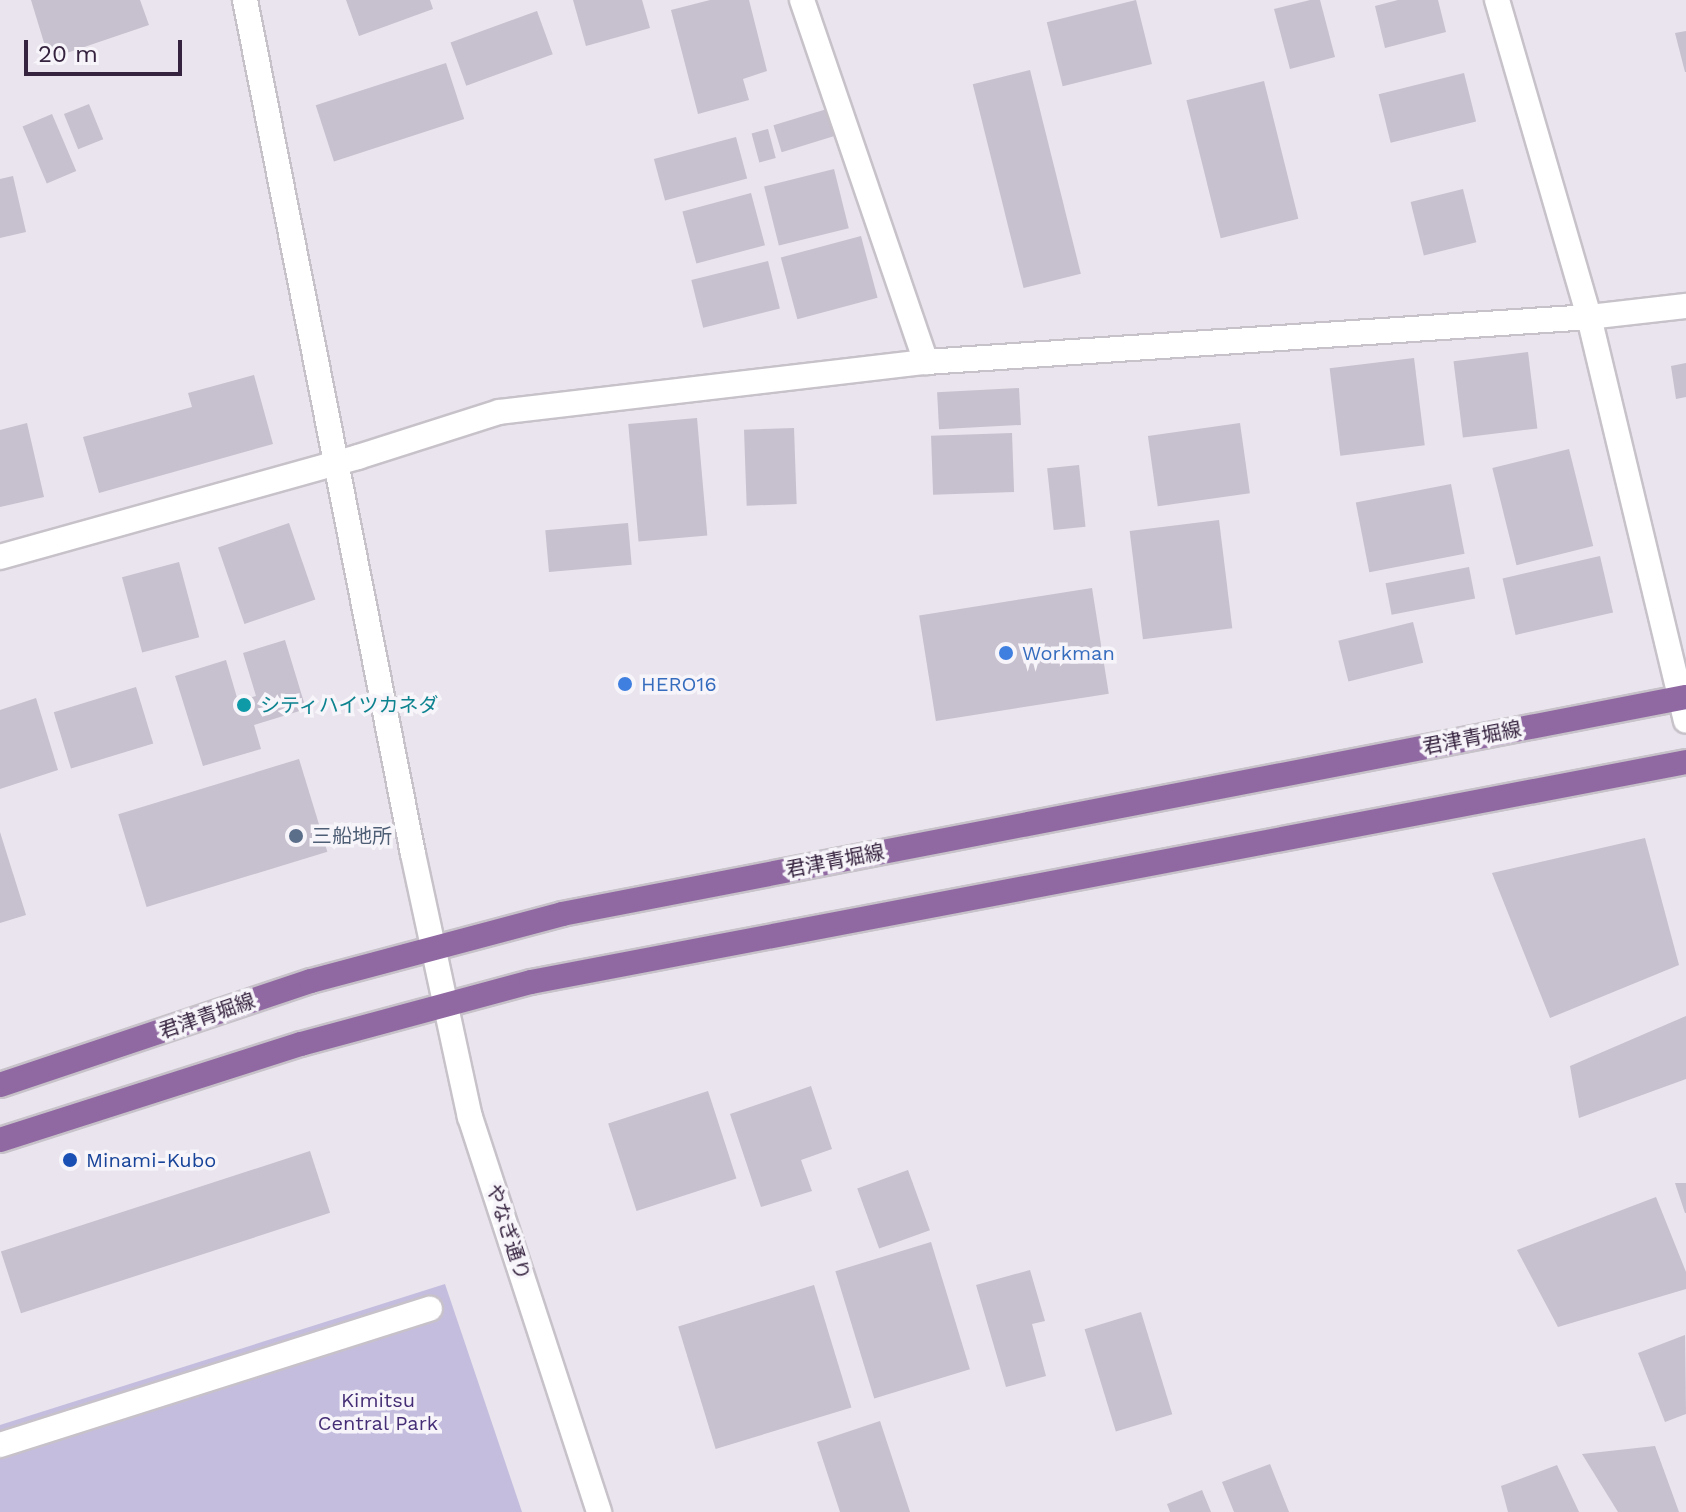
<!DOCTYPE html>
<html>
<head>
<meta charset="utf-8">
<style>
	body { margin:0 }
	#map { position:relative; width:1686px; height:1512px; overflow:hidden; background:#e9e4ed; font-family:"Work Sans","Noto Sans JP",sans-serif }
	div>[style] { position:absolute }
	.green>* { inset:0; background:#c4bdde }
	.building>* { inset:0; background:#c7c0ce; transform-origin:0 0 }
	.roads { filter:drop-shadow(2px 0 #c7c1c9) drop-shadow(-2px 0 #c7c1c9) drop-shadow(0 2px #c7c1c9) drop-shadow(0 -2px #c7c1c9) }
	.minor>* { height:24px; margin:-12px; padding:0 12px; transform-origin:12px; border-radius:12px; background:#fff }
	.major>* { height:24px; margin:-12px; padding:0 12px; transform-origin:12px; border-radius:12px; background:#9069a2 }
	.dots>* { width:22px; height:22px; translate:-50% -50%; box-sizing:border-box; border:4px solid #f7f5fa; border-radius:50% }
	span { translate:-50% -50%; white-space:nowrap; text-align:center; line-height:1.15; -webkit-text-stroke:7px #f7f5fa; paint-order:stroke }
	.shop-label { font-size:20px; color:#366cbe }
	.left { translate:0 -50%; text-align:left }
	.culture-label { font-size:20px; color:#0d838f }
	.street-label { font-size:20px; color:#36233f }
	.service-label { font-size:20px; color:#4e5e75 }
	.transit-label { font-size:20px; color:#164399 }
	.park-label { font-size:20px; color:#452e76 }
	.scale { position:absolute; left:24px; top:40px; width:158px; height:36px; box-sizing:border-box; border:4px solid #36233f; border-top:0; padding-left:10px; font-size:24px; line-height:28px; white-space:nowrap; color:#36233f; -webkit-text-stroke:6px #f7f5fa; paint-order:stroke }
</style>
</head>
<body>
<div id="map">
	<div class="green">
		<div style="clip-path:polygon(445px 1284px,522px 1512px,0 1512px,0 1425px)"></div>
	</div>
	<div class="building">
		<div style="clip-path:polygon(31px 0,140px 0,149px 25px,49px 59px)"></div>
		<div style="clip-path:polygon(346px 0,430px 0,433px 9px,359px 36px)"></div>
		<div style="clip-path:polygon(573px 0,642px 0,650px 28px,586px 46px)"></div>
		<div style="clip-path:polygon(710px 0,749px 0,767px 71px,743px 79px,749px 100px,698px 114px,671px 10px)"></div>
		<div style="left:1136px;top:0;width:66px;height:92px;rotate:76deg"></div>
		<div style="clip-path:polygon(1310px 0,1320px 0,1335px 57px,1290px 69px,1274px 9px)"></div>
		<div style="clip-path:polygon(1398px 0,1438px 0,1446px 32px,1385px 48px,1375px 6px)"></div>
		<div style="left:537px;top:11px;width:46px;height:92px;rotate:70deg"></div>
		<div style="clip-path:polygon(1686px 31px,1686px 72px,1685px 72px,1675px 33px)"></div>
		<div style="left:446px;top:63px;width:59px;height:137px;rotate:72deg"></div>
		<div style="left:1030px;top:70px;width:210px;height:59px;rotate:76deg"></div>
		<div style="left:1464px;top:73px;width:50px;height:88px;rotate:76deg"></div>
		<div style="left:1264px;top:81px;width:142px;height:80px;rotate:76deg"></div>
		<div style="left:89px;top:104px;width:38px;height:27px;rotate:68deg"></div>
		<div style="left:827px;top:109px;width:28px;height:56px;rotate:73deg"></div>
		<div style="left:52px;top:114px;width:62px;height:32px;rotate:67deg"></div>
		<div style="left:768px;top:129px;width:30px;height:17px;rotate:75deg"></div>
		<div style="left:736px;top:137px;width:43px;height:85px;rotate:75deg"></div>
		<div style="left:834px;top:169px;width:61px;height:72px;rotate:76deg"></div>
		<div style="clip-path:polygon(13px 176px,26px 232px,0 238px,0 179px)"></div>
		<div style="left:1463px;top:189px;width:55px;height:54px;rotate:76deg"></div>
		<div style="left:751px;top:193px;width:54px;height:71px;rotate:75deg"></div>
		<div style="left:861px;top:236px;width:64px;height:83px;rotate:75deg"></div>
		<div style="left:768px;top:261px;width:49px;height:79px;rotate:76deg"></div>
		<div style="left:1528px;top:352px;width:77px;height:75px;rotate:83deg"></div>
		<div style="left:1414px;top:358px;width:88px;height:85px;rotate:83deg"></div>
		<div style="clip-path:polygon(1686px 363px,1686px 397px,1676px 399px,1671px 366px)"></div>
		<div style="clip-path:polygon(254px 375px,273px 444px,99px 493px,83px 437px,192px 407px,188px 393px)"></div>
		<div style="left:1019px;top:388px;width:37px;height:82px;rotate:87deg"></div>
		<div style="left:697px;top:418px;width:118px;height:69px;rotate:85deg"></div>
		<div style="clip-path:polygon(27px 423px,44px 497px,0 507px,0 430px)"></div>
		<div style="left:1240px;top:423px;width:71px;height:93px;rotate:82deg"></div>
		<div style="left:794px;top:428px;width:76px;height:50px;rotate:88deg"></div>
		<div style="left:1012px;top:433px;width:59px;height:81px;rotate:88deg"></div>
		<div style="left:1569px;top:449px;width:100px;height:79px;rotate:76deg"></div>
		<div style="left:1079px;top:465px;width:62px;height:32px;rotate:84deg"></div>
		<div style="left:1451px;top:484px;width:71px;height:97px;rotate:79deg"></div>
		<div style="left:1219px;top:520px;width:109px;height:90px;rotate:83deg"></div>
		<div style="left:289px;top:523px;width:81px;height:75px;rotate:71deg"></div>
		<div style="left:628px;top:523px;width:42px;height:83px;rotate:85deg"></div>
		<div style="left:1600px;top:556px;width:58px;height:100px;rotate:77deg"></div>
		<div style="left:179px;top:562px;width:78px;height:59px;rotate:75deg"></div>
		<div style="left:1469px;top:567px;width:32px;height:85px;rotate:79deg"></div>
		<div style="left:1092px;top:588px;width:107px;height:175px;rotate:81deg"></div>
		<div style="left:1413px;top:622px;width:42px;height:77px;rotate:76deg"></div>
		<div style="clip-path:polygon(285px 640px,306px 709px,254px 725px,261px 749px,203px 766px,175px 676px,226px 660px,238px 701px,256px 696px,243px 653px)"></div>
		<div style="left:136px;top:687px;width:59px;height:86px;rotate:73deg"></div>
		<div style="clip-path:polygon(36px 698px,58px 770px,0 789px,0 710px)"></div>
		<div style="left:299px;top:759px;width:97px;height:189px;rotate:73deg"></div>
		<div style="clip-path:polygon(0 832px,26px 915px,0 923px)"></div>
		<div style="clip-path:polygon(1645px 838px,1679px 965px,1550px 1018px,1492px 873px)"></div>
		<div style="clip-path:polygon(1686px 1016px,1686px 1079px,1579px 1118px,1570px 1066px)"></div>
		<div style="clip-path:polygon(811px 1086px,832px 1149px,801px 1160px,812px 1191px,761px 1207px,730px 1114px)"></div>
		<div style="left:708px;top:1091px;width:92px;height:105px;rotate:72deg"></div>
		<div style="left:310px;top:1151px;width:65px;height:325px;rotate:72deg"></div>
		<div style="left:908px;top:1170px;width:64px;height:54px;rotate:70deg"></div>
		<div style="clip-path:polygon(1675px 1183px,1686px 1183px,1686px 1213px,1685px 1213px)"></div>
		<div style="clip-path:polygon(1656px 1197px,1686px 1272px,1686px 1289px,1558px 1327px,1517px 1250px)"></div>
		<div style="left:931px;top:1242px;width:133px;height:100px;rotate:73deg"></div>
		<div style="clip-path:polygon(1030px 1270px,1045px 1321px,1032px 1324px,1046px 1376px,1006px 1387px,976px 1285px)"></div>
		<div style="left:814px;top:1285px;width:128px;height:142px;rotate:73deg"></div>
		<div style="left:1141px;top:1312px;width:107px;height:59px;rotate:73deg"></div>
		<div style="clip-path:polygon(1685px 1335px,1686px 1414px,1665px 1422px,1638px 1353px)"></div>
		<div style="clip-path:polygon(880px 1421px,910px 1512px,840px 1512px,817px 1442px)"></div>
		<div style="clip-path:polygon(1655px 1446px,1679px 1512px,1618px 1512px,1582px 1454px)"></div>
		<div style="clip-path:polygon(1270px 1464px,1289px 1512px,1234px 1512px,1222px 1482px)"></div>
		<div style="clip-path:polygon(1557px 1465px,1579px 1512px,1508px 1512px,1501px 1486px)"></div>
		<div style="clip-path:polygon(1202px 1490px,1211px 1512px,1170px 1512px,1167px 1504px)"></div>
	</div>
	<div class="roads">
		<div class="minor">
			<div style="left:245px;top:0;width:870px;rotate:78.87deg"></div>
			<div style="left:413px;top:854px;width:269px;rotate:77.8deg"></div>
			<div style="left:470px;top:1117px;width:416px;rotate:71.9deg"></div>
			<div style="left:802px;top:0;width:383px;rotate:71.1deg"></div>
			<div style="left:1497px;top:0;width:330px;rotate:73.8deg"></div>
			<div style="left:1589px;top:317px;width:415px;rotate:76.5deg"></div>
			<div style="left:0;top:557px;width:372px;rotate:-15.6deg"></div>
			<div style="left:358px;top:457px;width:148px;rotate:-17.7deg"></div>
			<div style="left:499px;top:412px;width:430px;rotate:-6.7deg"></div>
			<div style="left:926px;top:362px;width:665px;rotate:-3.88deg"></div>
			<div style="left:1589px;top:317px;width:98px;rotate:-6.5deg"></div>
			<div style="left:0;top:1445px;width:451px;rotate:-17.6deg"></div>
		</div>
		<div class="major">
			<div style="left:0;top:1085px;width:328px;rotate:-18.5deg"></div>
			<div style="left:311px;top:981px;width:260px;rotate:-14.9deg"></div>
			<div style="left:562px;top:914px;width:1145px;rotate:-10.93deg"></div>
			<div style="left:0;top:1140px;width:316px;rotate:-17.7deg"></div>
			<div style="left:301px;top:1044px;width:238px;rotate:-15.1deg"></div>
			<div style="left:531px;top:982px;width:1176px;rotate:-10.78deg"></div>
		</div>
	</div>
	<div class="dots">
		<div style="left:1006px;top:653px;background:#3f7fe0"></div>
		<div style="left:625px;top:684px;background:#3f7fe0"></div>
		<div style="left:244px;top:705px;background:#0f9aa8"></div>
		<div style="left:296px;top:836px;background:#5c6f8a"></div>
		<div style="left:70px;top:1160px;background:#1a4fb4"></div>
	</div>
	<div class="shop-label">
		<span class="left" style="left:1022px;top:653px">Workman</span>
		<span class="left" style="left:641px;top:684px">HERO16</span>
	</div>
	<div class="culture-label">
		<span class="left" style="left:260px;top:705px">シティハイツカネダ</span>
	</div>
	<div class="street-label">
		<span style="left:1472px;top:738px;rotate:-11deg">君津青堀線</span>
		<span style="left:835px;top:861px;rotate:-11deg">君津青堀線</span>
		<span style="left:207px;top:1016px;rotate:-19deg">君津青堀線</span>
		<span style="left:508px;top:1232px;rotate:72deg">やなぎ通り</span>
	</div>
	<div class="service-label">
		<span class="left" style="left:312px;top:836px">三船地所</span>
	</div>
	<div class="transit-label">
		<span class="left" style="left:86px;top:1160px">Minami-Kubo</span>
	</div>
	<div class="park-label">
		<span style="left:378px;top:1412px">Kimitsu<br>Central Park</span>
	</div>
	<div class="scale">20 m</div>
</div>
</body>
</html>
